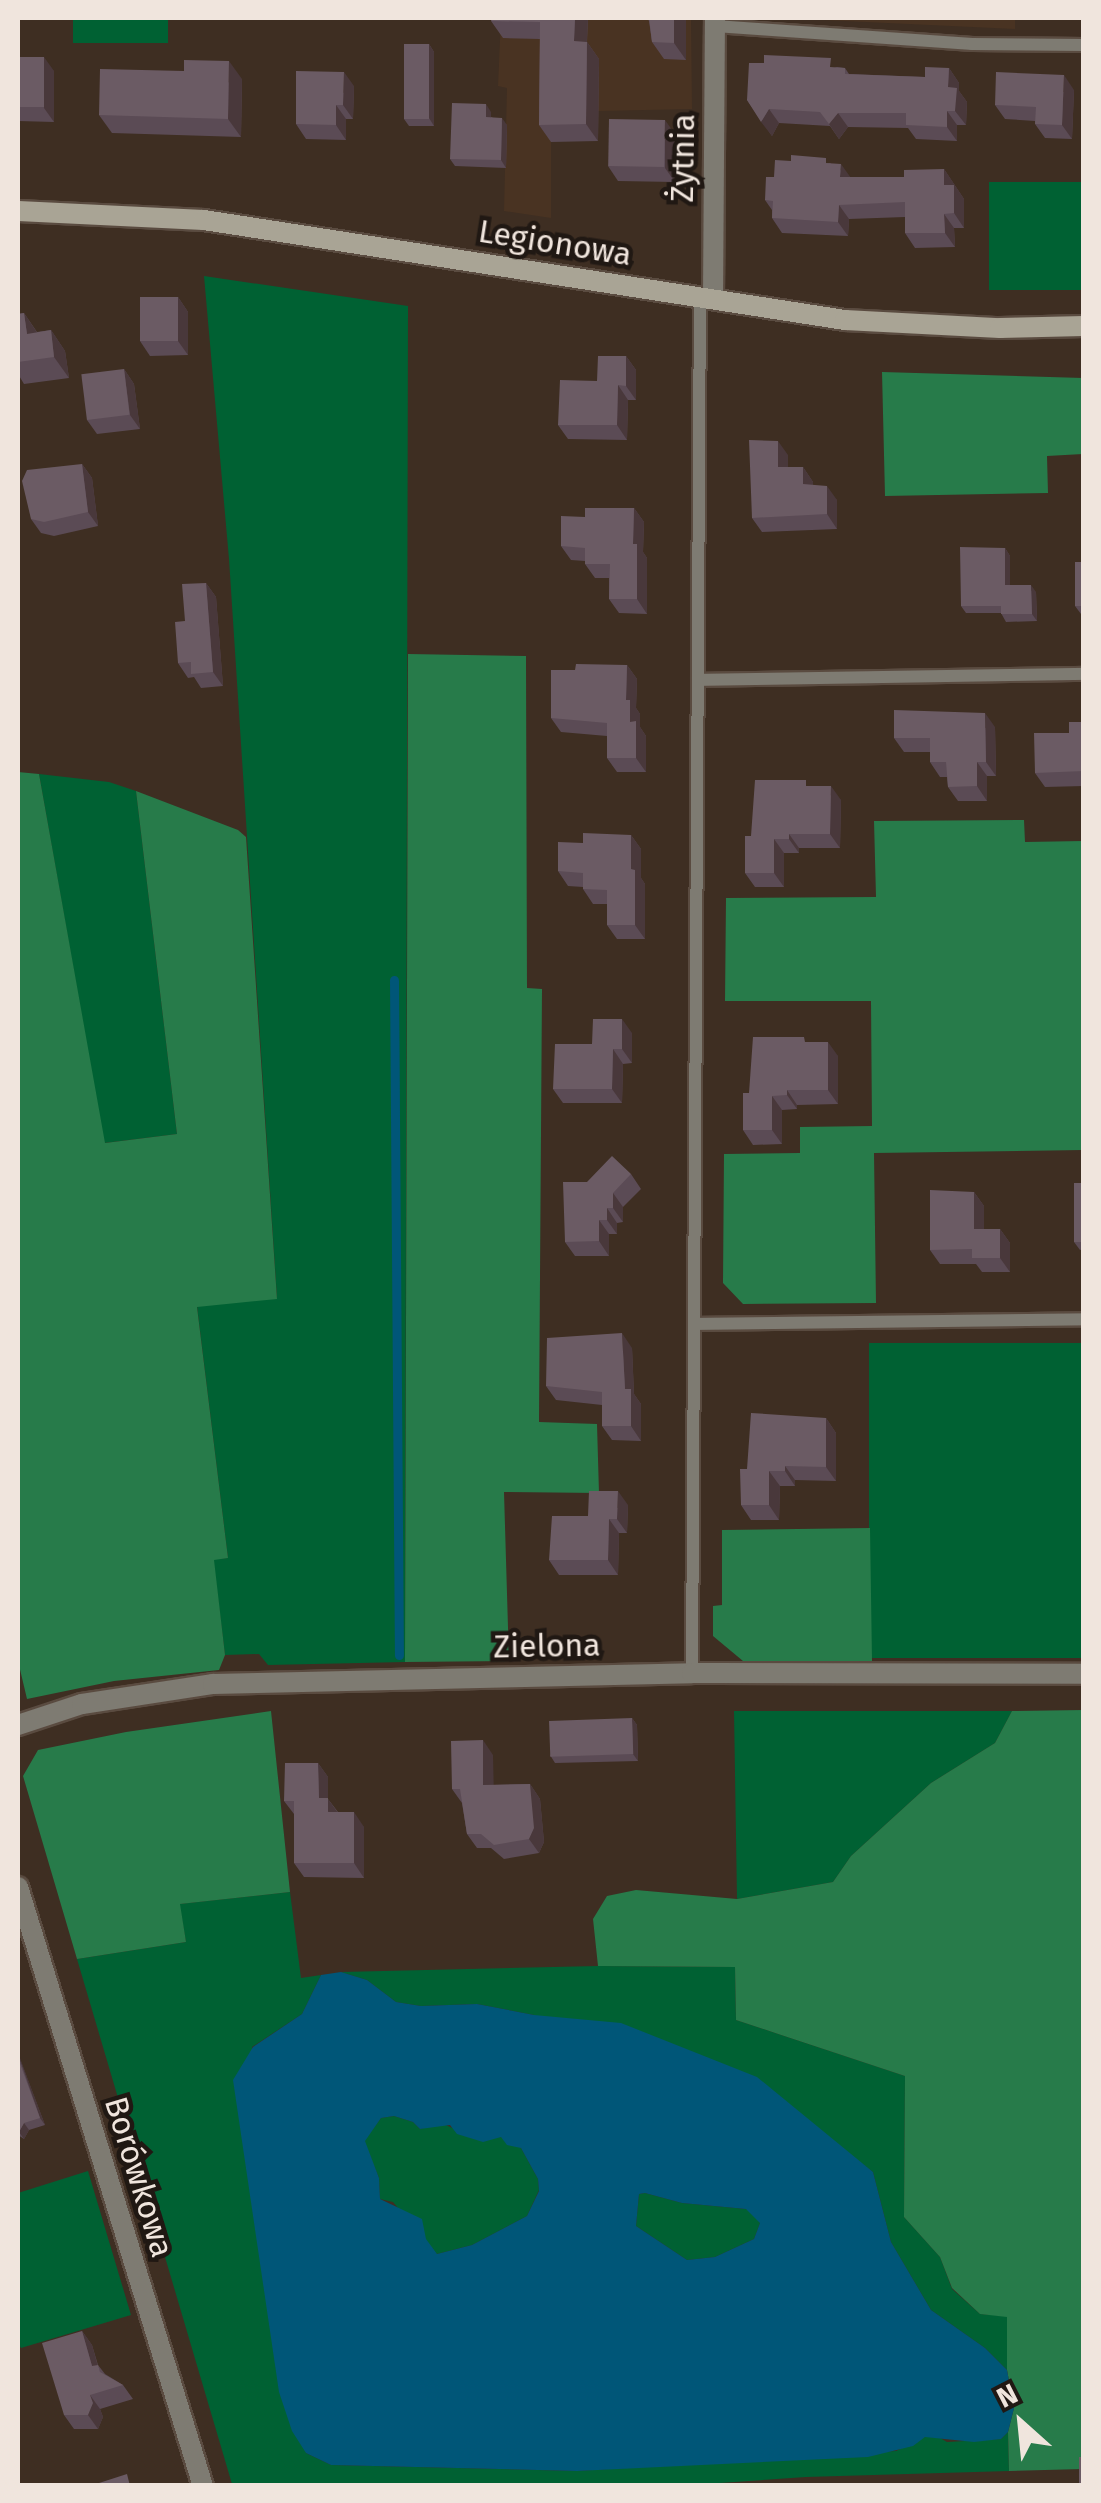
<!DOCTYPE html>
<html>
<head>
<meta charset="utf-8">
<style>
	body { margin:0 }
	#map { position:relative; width:1101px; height:2503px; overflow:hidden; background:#3e2e22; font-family:"Fira Sans",sans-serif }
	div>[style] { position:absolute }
	.built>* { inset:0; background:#493322 }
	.green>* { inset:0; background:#006133; transform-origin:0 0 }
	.forest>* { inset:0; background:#277b4a }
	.water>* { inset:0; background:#005678 }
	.stream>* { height:9px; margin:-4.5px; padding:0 4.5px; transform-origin:4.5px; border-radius:4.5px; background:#005678 }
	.roads { filter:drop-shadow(2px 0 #5a4b40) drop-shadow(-2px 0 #5a4b40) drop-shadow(0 2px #5a4b40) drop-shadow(0 -2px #5a4b40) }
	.lane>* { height:12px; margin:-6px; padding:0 6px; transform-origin:6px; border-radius:6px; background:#7e7b72 }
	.street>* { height:20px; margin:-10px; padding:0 10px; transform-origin:10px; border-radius:10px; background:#7e7b72 }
	.secondary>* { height:20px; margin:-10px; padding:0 10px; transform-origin:10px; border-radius:10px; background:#a9a495 }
	.wall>* { inset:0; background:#5b4b55 }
	.shaded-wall>* { inset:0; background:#49383b }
	.building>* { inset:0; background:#6b5b64; transform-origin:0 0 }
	span { translate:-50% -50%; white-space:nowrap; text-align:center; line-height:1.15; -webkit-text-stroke:9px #201813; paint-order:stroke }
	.street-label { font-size:32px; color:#f0e5dd }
	.frame { position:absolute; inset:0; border:20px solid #f0e5dd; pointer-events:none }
	.north { position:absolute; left:971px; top:2373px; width:100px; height:100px; -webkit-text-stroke:8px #201813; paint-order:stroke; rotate:333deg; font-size:28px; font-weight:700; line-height:40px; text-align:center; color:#f0e5dd }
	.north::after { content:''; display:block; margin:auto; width:35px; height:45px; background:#f0e5dd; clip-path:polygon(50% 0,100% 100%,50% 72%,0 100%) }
</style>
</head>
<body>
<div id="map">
	<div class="built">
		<div style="clip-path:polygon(501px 18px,691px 18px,692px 109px,551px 112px,551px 218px,504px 211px,507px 88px,498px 86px)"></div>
		<div style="clip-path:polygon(781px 18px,1015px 18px,1015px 29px)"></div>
	</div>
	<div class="green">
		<div style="left:73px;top:18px;width:95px;height:25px"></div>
		<div style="left:1083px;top:182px;width:108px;height:94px;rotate:90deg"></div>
		<div style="clip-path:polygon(204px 276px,408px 306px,405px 1662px,268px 1665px,259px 1654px,225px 1655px,213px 1559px,228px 1558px,197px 1306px,277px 1298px,229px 559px)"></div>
		<div style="clip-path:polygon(39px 774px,109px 782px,136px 791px,177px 1134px,104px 1143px)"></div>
		<div style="left:1083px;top:1343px;width:315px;height:214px;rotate:90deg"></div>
		<div style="clip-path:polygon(734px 1711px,1012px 1711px,995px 1743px,931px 1783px,851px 1856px,833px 1882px,737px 1899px)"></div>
		<div style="clip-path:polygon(290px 1892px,301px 1978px,321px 1975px,302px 2014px,252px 2047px,306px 2453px,331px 2465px,577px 2471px,896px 2451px,925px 2437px,935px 2435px,947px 2442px,1001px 2439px,1008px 2432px,1009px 2471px,806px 2477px,690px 2485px,232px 2484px,77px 1959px,186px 1942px,179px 1904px)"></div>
		<div style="clip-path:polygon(598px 1966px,735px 1967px,736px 2020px,905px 2076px,904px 2217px,940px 2257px,952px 2289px,980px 2314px,1007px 2316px,1007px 2370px,985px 2348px,931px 2310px,891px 2242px,873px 2172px,828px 2138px,534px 2015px,477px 2004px,421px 2006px,396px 2002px,367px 1980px,341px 1972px)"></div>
		<div style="clip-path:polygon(394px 2116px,413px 2122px,420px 2129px,441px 2123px,464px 2133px,501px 2137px,521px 2148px,538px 2179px,539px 2190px,527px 2216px,472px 2245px,437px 2254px,393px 2202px,380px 2199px,379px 2178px,364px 2141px,381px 2118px)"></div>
		<div style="clip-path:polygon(88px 2171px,131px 2315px,21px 2348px,18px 2343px,18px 2193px)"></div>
		<div style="clip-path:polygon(645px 2193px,682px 2203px,746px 2209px,757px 2215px,760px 2223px,754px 2239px,715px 2257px,687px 2260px,636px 2226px,639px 2194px)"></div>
	</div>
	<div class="forest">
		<div style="clip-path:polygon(882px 372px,1083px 378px,1083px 454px,1047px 456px,1048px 493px,885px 496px)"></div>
		<div style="clip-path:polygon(408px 654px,526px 656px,527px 988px,542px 989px,539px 1422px,597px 1424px,599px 1493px,504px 1492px,509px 1661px,405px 1662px)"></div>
		<div style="clip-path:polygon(18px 772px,39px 774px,105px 1143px,177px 1134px,136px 791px,238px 830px,246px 837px,277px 1299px,197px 1307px,228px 1558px,214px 1560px,225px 1655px,219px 1670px,114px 1681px,27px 1699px,18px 1661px)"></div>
		<div style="clip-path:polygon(1024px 820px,1025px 842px,1083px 841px,1083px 1150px,874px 1153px,876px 1303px,743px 1304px,723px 1283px,724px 1154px,800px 1153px,800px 1127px,872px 1126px,871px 1001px,725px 1001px,726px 898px,876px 897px,874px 821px)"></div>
		<div style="clip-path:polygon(870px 1528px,872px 1661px,743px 1661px,713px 1636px,713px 1606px,722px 1605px,722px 1530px)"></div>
		<div style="clip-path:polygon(1083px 1710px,1083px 2469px,1009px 2471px,1008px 2432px,1014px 2408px,1007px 2370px,1007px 2317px,980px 2314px,952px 2288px,940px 2257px,904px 2217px,905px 2076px,736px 2020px,735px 1967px,598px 1966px,593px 1919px,607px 1896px,636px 1890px,737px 1899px,833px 1882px,851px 1856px,931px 1783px,995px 1743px,1012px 1711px)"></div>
		<div style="clip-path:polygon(271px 1711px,290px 1892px,180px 1904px,186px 1942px,77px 1959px,23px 1776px,38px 1750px,126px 1732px)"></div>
	</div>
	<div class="water">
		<div style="clip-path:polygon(evenodd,341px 1972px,367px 1980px,396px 2002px,421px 2006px,477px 2004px,534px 2015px,621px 2023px,757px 2077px,873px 2172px,891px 2242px,931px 2310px,985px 2348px,1007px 2370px,1014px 2408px,1008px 2432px,1001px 2439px,974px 2442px,925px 2437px,913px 2446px,868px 2457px,577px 2471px,331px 2465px,306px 2453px,292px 2431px,279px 2392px,233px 2080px,253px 2047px,302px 2014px,321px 1975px,341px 1972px,394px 2116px,413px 2122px,420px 2129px,450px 2125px,457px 2134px,483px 2142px,501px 2137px,507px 2145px,521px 2148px,538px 2179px,539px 2191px,527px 2216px,472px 2245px,437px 2254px,426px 2239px,422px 2219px,380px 2199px,379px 2178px,365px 2141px,381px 2118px,394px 2116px,341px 1972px,645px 2193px,682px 2203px,746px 2209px,760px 2223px,754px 2239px,715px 2257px,687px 2260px,636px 2226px,639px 2194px,645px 2193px)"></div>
	</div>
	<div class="stream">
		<div style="left:394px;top:980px;width:675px;rotate:89.58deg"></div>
	</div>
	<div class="roads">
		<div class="lane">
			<div style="left:715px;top:26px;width:258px;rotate:4deg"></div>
			<div style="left:972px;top:44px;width:112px;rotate:0.5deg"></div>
			<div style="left:698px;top:680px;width:386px;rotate:-0.9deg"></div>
			<div style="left:696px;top:1324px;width:388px;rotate:-0.7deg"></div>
			<div style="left:692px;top:1673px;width:1375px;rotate:-89.67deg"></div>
		</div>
		<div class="street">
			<div style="left:713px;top:299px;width:281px;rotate:-89.6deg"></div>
			<div style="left:18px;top:1725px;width:67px;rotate:-18.2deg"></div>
			<div style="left:82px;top:1704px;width:133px;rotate:-8.7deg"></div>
			<div style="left:213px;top:1684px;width:479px;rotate:-1.3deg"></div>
			<div style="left:692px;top:1673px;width:392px;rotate:0.1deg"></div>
			<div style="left:18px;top:1887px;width:627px;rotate:72.84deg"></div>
		</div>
		<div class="secondary">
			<div style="left:18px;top:211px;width:186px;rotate:2.8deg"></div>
			<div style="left:204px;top:220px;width:649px;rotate:8.87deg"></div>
			<div style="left:845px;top:320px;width:155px;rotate:3deg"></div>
			<div style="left:1000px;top:328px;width:84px;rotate:-1.4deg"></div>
		</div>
	</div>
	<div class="wall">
		<div style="clip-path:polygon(588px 18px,587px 42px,599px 59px,598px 141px,551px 142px,539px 125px,540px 39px,503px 38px,491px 21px)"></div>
		<div style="clip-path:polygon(647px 18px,686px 18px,686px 60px,664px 59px,652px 42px,649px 21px)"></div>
		<div style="clip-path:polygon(429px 44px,434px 52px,434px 126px,409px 126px,404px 119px)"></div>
		<div style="clip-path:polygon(18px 57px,54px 71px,54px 122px,18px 121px)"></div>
		<div style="clip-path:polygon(837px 67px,845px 68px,849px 74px,925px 77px,949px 68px,959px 83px,959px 91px,967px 102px,966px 125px,957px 125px,957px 141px,916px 139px,908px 128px,848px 127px,839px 139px,830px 126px,779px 123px,772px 136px,747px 100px)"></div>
		<div style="clip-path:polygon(242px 79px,241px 137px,112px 133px,99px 115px)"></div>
		<div style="clip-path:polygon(354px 86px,353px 119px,346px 119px,346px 140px,306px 139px,296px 124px)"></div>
		<div style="clip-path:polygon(1074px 90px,1072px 139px,1045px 138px,1035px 124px,1035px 121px,1005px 119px,995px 105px)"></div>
		<div style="clip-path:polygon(491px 112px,491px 117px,507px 125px,506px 168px,455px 166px,450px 159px)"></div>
		<div style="clip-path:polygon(675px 134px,675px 182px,618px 181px,608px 166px)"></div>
		<div style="clip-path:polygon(830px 163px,850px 177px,904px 177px,944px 169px,964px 199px,964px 228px,954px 228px,955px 247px,915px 248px,905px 233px,905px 217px,849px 219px,848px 236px,782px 233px,772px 218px,772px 210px,765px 200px,774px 177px)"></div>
		<div style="clip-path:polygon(178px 297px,188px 312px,188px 355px,150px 356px,140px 341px)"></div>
		<div style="clip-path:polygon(24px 313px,37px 332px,51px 330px,65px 351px,69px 378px,24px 384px,18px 374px,18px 314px)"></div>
		<div style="clip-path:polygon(626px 356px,636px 370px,636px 400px,628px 400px,627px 440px,568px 439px,558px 425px,597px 381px)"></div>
		<div style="clip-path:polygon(124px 369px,134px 384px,140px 429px,97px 434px,87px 420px)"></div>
		<div style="clip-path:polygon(788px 455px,788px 467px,803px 467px,813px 482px,813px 485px,837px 500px,837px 529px,762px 532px,752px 518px)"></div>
		<div style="clip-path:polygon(82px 464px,92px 478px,98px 526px,54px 536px,41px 533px,31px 519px)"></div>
		<div style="clip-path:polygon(634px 508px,644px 522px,643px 552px,647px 558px,647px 614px,619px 613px,609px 599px,609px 578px,595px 578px,585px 564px,585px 561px,571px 560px,561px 546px,585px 517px)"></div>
		<div style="clip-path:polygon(1005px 548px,1010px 556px,1010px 585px,1036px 592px,1037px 621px,1006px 622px,1001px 613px,966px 613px,961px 606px)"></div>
		<div style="clip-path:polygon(1084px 562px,1084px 618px,1075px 606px)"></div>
		<div style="clip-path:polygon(206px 583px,216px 597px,223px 686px,201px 688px,194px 677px,188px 678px,178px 663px,185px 621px)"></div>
		<div style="clip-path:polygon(627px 665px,637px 679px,636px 708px,640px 714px,640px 727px,646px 736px,646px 772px,617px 772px,607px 758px,607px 736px,561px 732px,551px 718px,575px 670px)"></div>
		<div style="clip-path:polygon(1084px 722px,1084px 786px,1045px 787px,1035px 773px,1069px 733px)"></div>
		<div style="clip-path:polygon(995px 727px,996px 776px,987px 776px,987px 801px,958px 801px,948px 787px,947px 777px,940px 777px,930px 762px,930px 752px,904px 752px,894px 738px)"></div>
		<div style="clip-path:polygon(810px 786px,841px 800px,840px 848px,799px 848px,799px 853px,784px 853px,784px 887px,755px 887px,745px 873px,751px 836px)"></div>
		<div style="clip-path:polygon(631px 835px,641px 849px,641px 878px,645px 884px,645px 939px,617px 939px,607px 925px,607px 904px,593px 904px,583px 889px,583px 887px,568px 886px,558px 871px,583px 843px)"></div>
		<div style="clip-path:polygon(632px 1033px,632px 1063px,623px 1064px,622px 1103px,563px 1103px,553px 1089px,592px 1044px)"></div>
		<div style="clip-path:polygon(808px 1042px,838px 1056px,838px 1104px,797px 1105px,797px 1109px,782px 1110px,782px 1144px,753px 1145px,743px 1130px,749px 1093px)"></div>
		<div style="clip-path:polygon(631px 1174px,641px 1189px,623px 1207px,623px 1222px,617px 1223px,617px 1234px,609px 1234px,609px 1256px,575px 1256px,565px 1242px,587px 1182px)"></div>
		<div style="clip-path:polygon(1084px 1183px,1084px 1249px,1080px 1250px,1074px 1242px)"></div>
		<div style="clip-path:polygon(974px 1192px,984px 1206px,984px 1229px,1000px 1229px,1010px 1243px,1010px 1272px,982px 1272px,976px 1264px,940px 1264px,930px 1250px)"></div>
		<div style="clip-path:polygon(632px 1348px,634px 1394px,641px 1404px,641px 1441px,612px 1440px,602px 1426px,602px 1405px,556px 1400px,546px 1386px)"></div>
		<div style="clip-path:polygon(826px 1418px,836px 1433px,836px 1481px,795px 1480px,795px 1486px,780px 1486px,779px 1520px,751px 1520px,741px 1505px,747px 1469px)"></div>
		<div style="clip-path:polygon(628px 1505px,627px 1533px,619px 1533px,618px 1575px,559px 1575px,549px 1560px,588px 1516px)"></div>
		<div style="clip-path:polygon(632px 1718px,637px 1725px,638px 1761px,555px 1763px,550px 1755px)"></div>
		<div style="clip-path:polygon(493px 1755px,493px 1785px,530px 1784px,540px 1799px,544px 1842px,539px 1853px,504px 1859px,491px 1848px,477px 1848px,467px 1834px,462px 1803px,452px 1789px)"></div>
		<div style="clip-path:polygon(318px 1763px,328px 1777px,328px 1799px,338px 1812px,364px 1827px,364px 1878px,304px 1877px,294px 1863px,294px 1814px,284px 1801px)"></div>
		<div style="clip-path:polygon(18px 2054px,45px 2125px,29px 2130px,24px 2139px,18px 2135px)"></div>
		<div style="clip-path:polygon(82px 2331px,92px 2345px,98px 2365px,105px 2374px,123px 2385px,133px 2399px,100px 2409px,103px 2417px,98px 2429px,74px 2429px,64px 2415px)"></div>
	</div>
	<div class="shaded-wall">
		<div style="clip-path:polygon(575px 18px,588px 18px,586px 58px,574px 41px)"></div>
		<div style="clip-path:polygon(674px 18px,686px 18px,686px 60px,674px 43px)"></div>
		<div style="clip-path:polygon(587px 42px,599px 59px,598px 141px,586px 124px)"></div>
		<div style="clip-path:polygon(429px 44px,434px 52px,434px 126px,429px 118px)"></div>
		<div style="clip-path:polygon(44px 57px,54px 71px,54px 122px,44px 108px)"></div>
		<div style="clip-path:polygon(229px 61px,242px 79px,241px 137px,228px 119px)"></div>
		<div style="clip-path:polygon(949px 68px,959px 83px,959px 91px,967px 102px,966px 125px,955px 111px,948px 87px)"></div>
		<div style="clip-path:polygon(344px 72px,354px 86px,353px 119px,343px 105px)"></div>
		<div style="clip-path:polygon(1064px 75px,1074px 90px,1072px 139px,1062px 125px)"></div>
		<div style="clip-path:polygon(486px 104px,491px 112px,491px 124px,486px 117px)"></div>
		<div style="clip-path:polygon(336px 105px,346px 119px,346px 140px,336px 125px)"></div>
		<div style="clip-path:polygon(769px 109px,779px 123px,772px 136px,761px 122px)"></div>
		<div style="clip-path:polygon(947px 111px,957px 125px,957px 141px,947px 127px)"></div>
		<div style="clip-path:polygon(838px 113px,848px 127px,839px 139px,829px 124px)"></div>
		<div style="clip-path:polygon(502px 118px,507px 125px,506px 168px,501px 160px)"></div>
		<div style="clip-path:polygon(665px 120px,675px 134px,675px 182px,665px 168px)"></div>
		<div style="clip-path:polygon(841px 164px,851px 178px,840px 177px)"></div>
		<div style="clip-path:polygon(944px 169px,964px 199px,964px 228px,954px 213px,944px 185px)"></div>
		<div style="clip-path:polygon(839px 205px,849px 219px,848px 236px,838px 222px)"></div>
		<div style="clip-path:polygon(944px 214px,954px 228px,955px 247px,945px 233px)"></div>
		<div style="clip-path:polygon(178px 297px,188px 312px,188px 355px,178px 341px)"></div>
		<div style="clip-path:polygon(24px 313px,38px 334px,27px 334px)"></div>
		<div style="clip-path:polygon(51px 330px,65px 351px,69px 378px,54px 357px)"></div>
		<div style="clip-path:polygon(626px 356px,636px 370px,636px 400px,626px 386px)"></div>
		<div style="clip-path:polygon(124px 369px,134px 384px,140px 429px,130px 415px)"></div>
		<div style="clip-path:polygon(618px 385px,628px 400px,627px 440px,617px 425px)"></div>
		<div style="clip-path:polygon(778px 441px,788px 455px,788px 482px,778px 467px)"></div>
		<div style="clip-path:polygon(82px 464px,92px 478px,98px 526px,88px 512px)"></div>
		<div style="clip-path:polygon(803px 467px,813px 482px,813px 498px,803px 484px)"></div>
		<div style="clip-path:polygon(827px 486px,837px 500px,837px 529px,827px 514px)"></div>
		<div style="clip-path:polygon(634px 508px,644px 522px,643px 552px,647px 558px,647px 614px,637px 599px,633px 544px)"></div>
		<div style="clip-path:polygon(1005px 548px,1010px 556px,1010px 592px,1005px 585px)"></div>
		<div style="clip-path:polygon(206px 583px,216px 597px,223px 686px,213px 672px)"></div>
		<div style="clip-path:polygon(1031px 585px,1036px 592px,1037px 621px,1032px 614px)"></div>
		<div style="clip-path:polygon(627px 665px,637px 679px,636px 708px,640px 714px,640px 727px,646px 736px,646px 772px,636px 758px,626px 700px)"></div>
		<div style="clip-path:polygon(985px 713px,995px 727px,996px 776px,986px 762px)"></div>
		<div style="clip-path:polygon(977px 762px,987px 776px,987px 801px,977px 786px)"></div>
		<div style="clip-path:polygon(831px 786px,841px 800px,840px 848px,830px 834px)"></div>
		<div style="clip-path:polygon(789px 834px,799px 848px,799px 853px,789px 839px)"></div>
		<div style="clip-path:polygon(631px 835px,641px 849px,641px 878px,645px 884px,645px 939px,635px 925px,631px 869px)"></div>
		<div style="clip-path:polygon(774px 839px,784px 853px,784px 887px,774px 873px)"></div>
		<div style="clip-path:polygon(622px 1019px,632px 1033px,632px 1063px,622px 1049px)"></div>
		<div style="clip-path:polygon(828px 1042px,838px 1056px,838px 1104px,828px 1090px)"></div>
		<div style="clip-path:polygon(613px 1049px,623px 1064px,622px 1103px,612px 1089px)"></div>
		<div style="clip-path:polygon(787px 1090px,797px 1105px,797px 1109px,787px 1095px)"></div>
		<div style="clip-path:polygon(772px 1096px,782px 1110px,782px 1144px,772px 1130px)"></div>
		<div style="clip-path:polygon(974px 1192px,984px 1206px,984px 1243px,974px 1229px)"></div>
		<div style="clip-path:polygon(613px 1193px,623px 1207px,623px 1222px,613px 1208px)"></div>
		<div style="clip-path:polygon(607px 1208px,617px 1223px,617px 1234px,607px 1220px)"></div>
		<div style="clip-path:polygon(599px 1220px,609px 1234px,609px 1256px,599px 1241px)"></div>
		<div style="clip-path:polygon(1000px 1229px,1010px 1243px,1010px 1272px,1000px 1258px)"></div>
		<div style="clip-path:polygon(622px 1333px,632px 1348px,634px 1394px,641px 1404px,641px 1441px,631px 1426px,625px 1389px)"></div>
		<div style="clip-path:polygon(826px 1418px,836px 1433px,836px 1481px,826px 1467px)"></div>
		<div style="clip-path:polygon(785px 1466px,795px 1480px,795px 1486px,785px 1471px)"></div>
		<div style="clip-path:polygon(769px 1471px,780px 1486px,779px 1520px,769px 1505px)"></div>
		<div style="clip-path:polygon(618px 1491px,628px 1505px,627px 1533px,617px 1519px)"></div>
		<div style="clip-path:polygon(609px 1519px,619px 1533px,618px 1575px,608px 1560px)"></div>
		<div style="clip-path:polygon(632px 1718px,637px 1725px,638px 1761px,633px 1754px)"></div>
		<div style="clip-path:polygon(483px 1740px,493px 1755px,494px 1799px,483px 1785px)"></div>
		<div style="clip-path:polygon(318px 1763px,328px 1777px,328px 1799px,338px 1813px,338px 1826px,319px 1798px)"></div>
		<div style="clip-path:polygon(530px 1784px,540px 1799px,544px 1842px,539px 1853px,529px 1839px)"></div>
		<div style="clip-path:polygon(354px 1812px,364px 1827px,364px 1878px,354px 1863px)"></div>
		<div style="clip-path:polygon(18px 2054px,20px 2058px,45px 2125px,40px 2118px)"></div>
		<div style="clip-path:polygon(24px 2123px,29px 2130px,24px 2139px,19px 2132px)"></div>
		<div style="clip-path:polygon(82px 2331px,92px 2345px,102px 2381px,92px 2366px)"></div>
		<div style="clip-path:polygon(90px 2395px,100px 2409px,103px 2417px,98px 2429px,88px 2415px)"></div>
	</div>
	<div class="building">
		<div style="clip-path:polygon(492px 18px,575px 18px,574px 41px,587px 42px,586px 124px,539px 125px,540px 22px,491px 21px)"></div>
		<div style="clip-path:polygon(649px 18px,674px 18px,674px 43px,652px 42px)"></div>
		<div style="left:404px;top:44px;width:25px;height:75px"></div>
		<div style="clip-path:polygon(764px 55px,831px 58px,830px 67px,845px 68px,845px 74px,925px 77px,925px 67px,949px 68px,948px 87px,957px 88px,955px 111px,947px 111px,947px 127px,906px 125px,906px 113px,838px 113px,829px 124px,820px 112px,769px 109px,761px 122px,747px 100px,749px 63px,764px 63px)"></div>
		<div style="left:18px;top:57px;width:26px;height:50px"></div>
		<div style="clip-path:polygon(184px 60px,229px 61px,228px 119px,99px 115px,100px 69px,184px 71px)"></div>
		<div style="clip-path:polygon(296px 71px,344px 72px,343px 105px,336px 105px,336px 125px,296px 124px)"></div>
		<div style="clip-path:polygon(996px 72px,1064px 75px,1062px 125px,1035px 124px,1036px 107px,995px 105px)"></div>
		<div style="clip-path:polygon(452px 103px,486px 104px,486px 117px,502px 118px,501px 160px,450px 159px)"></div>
		<div style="left:609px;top:119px;width:56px;height:47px;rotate:1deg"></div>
		<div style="clip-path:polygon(791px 155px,826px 158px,826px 163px,841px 164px,840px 177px,904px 177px,904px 170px,944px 169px,944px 185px,954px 185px,954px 213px,944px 214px,945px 233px,905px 233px,905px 202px,839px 205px,838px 222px,772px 218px,773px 201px,765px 200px,766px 177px,774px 177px,775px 160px,791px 161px)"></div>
		<div style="left:178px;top:297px;width:44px;height:38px;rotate:90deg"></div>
		<div style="clip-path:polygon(24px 313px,27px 334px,51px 330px,54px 357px,18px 362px,18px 314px)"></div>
		<div style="clip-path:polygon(598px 356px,626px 356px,626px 386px,618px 385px,617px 425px,558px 425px,560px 380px,597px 381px)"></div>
		<div style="left:124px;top:369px;width:46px;height:43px;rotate:83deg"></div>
		<div style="clip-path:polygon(749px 440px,778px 441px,778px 467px,803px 467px,803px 484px,827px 486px,827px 514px,752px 518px)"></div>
		<div style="clip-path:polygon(82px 464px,88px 512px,44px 522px,31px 519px,22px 481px,27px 470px)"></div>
		<div style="clip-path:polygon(585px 508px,634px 508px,633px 544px,637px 544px,637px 599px,609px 599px,610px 564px,585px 564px,585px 548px,561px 546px,561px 516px,585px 517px)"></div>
		<div style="clip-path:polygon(960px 547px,1005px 548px,1005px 585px,1031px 585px,1032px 614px,1001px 614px,1001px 606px,961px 606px)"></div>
		<div style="left:1075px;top:562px;width:9px;height:44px"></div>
		<div style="clip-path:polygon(206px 583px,213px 672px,191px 674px,191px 662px,178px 663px,175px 622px,185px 621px,182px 584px)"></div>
		<div style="clip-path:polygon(576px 664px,627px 665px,626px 700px,630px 700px,630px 722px,636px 721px,636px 758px,607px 758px,607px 723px,551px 718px,551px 670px,575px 670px)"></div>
		<div style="clip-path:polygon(894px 710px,985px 713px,986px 762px,977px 762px,977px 786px,948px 787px,946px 762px,930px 762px,930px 738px,894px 738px)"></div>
		<div style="clip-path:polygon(1069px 722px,1084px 722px,1084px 771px,1035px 773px,1034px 733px,1069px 733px)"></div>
		<div style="clip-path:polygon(755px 780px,806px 780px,806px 786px,831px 786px,830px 834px,789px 834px,789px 839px,774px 839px,774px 873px,745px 873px,745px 836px,751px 836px)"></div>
		<div style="clip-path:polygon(583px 833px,631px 835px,631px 869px,635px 870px,635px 925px,607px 925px,607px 890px,583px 889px,583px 873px,558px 871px,558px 842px,583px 843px)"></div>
		<div style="clip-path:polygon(593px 1019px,622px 1019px,622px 1049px,613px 1049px,612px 1089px,553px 1089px,555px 1044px,592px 1044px)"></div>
		<div style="clip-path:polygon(753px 1037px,804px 1037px,805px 1042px,828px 1042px,828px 1090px,787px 1090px,787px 1095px,772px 1096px,772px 1130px,743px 1130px,743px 1093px,749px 1093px)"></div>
		<div style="clip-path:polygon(612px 1156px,631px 1174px,613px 1193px,613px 1208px,607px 1208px,607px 1220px,599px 1220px,599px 1241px,565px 1242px,563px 1182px,587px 1182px)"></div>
		<div style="left:1074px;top:1183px;width:10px;height:59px"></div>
		<div style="clip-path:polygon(930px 1190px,974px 1192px,974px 1229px,1000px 1229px,1000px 1258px,972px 1258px,972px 1249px,930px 1250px)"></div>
		<div style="clip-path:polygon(622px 1333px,625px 1389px,631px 1389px,631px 1426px,602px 1426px,602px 1392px,546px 1386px,547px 1338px)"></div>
		<div style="clip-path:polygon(751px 1413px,826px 1418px,826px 1467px,785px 1466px,785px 1471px,769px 1471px,769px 1505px,741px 1505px,740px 1469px,747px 1469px)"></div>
		<div style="clip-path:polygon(589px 1491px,618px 1491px,617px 1519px,609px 1519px,608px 1560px,549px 1560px,552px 1516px,588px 1516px)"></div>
		<div style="left:632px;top:1718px;width:36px;height:83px;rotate:88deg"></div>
		<div style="clip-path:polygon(483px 1740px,483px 1785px,530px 1784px,534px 1828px,529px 1839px,494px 1845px,481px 1834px,467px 1834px,460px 1789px,452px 1789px,451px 1741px)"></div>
		<div style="clip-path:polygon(285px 1763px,318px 1763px,319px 1798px,328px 1798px,328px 1812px,354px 1812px,354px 1863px,294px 1863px,294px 1801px,284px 1801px)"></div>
		<div style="clip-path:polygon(18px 2058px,40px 2118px,24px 2123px,19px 2132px,18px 2130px)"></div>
		<div style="clip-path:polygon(82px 2331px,92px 2366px,98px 2365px,100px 2372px,123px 2385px,90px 2395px,93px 2403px,88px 2415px,64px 2415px,42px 2343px)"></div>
		<div style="left:1079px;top:2457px;width:5px;height:29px"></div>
		<div style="clip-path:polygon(127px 2474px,130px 2486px,100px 2486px,99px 2483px)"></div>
	</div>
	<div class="street-label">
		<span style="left:683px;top:158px;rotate:-89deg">Żytnia</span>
		<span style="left:555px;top:243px;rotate:9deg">Legionowa</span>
		<span style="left:547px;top:1646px;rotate:-1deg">Zielona</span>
		<span style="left:139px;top:2177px;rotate:73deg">Borówkowa</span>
	</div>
	<div class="frame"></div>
	<div class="north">N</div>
</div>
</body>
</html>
